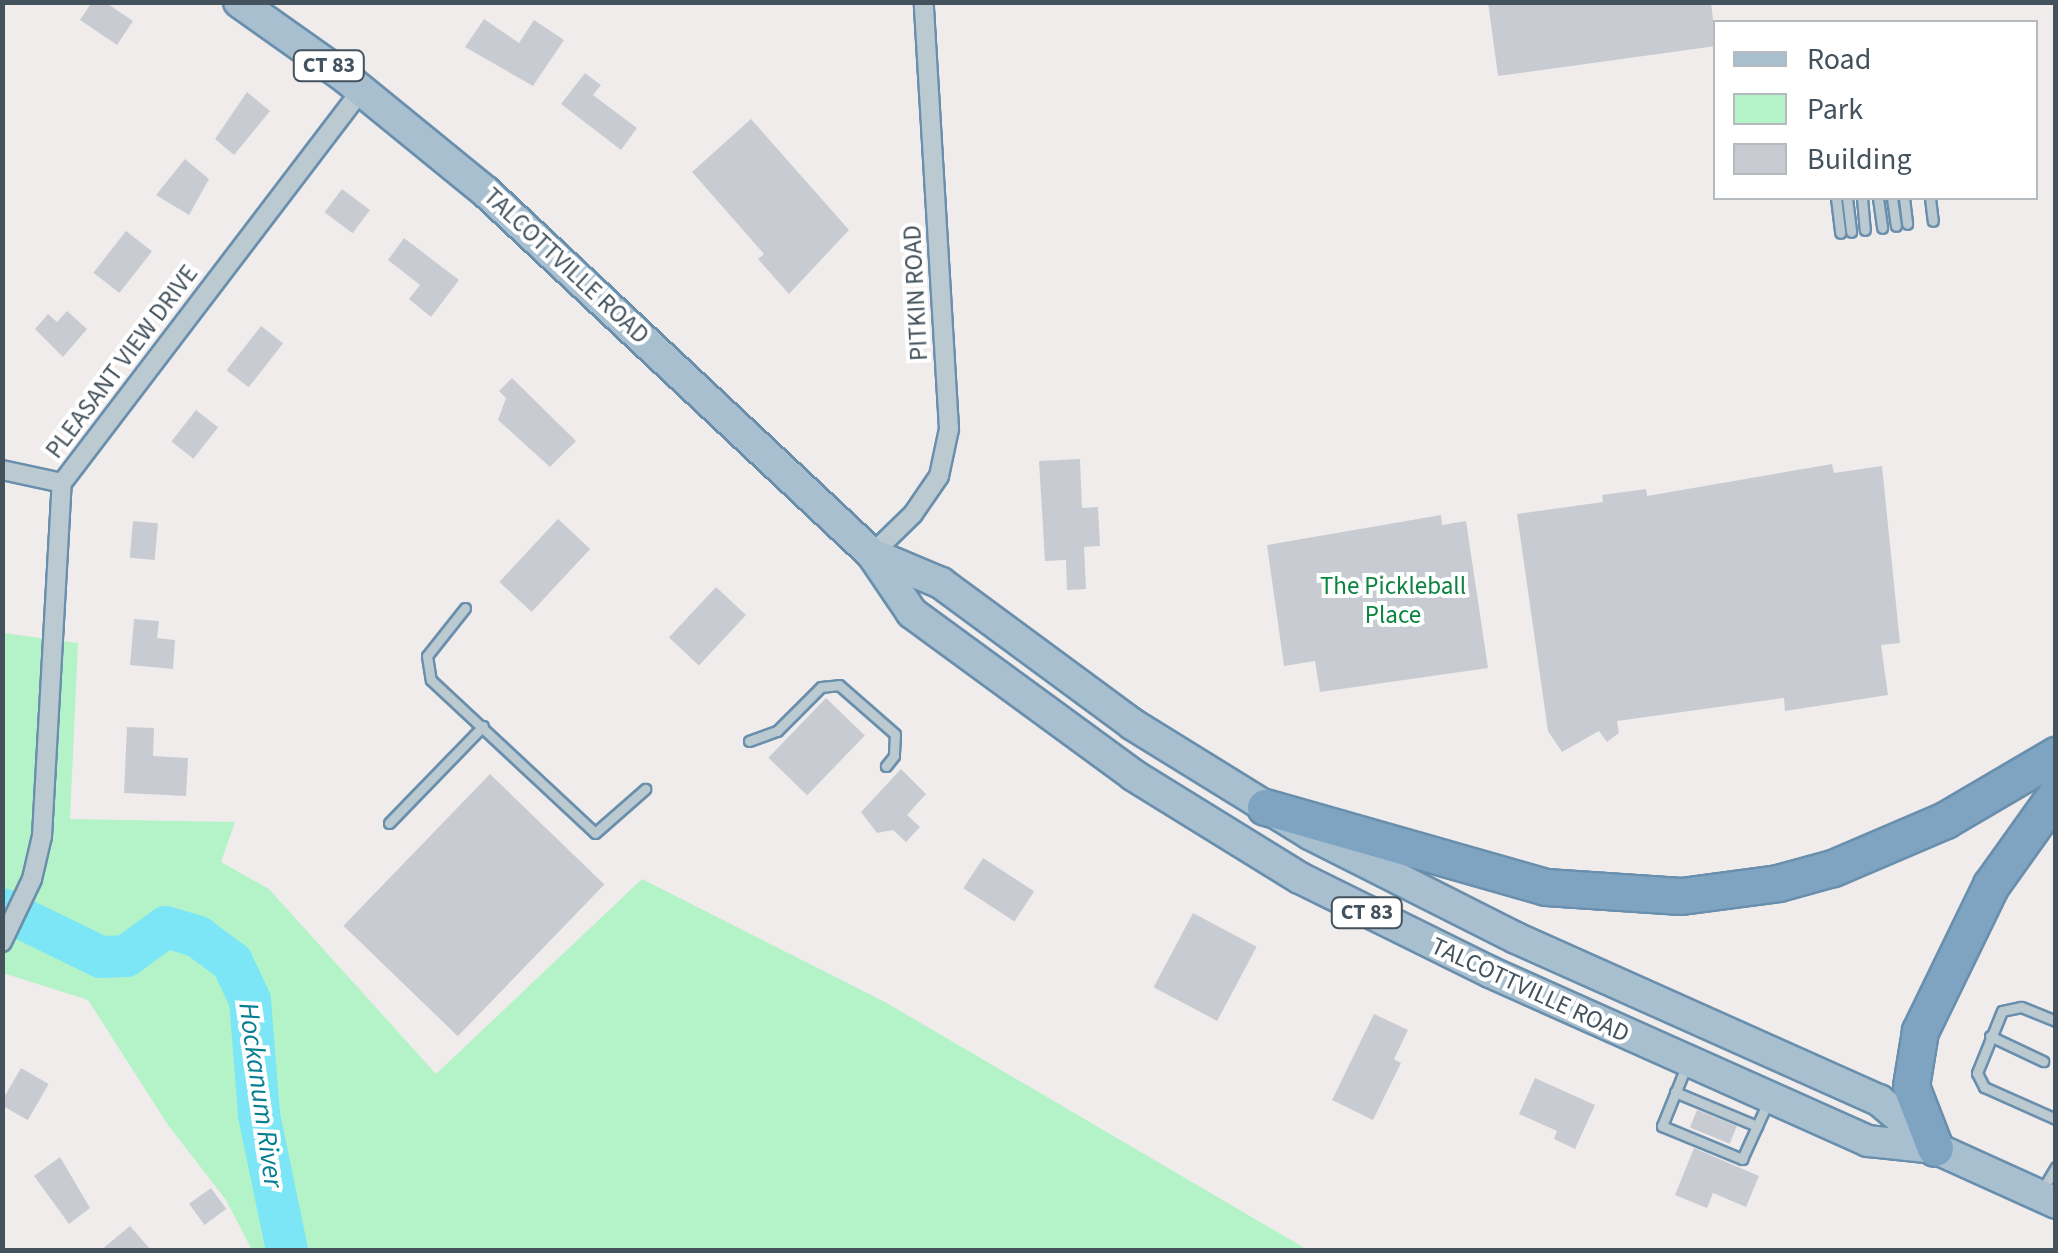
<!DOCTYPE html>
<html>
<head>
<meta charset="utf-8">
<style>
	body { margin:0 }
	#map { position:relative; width:2058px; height:1253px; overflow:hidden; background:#f0ecec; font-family:"Source Sans 3",sans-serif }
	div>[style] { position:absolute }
	.green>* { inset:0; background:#b4f3c7 }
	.river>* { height:42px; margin:-21px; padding:0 21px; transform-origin:21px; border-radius:21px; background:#7ce6f6 }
	.building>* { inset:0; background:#c8ccd2; transform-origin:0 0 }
	.roads { filter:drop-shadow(2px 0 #698fad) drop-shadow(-2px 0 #698fad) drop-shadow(0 2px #698fad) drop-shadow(0 -2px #698fad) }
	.lane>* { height:9px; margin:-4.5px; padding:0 4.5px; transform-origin:4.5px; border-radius:4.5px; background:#bbc9d1 }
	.street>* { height:18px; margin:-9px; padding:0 9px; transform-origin:9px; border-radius:9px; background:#bbc9d1 }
	.primary>* { height:30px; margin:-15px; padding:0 15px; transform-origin:15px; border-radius:15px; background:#a8bfcf }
	.highway>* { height:35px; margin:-17.5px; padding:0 17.5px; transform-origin:17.5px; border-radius:17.5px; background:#7ea4c2 }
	span { translate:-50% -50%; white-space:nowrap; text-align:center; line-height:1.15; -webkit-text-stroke:8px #fff; paint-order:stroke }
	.shield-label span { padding:2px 8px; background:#fff; border:2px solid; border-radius:8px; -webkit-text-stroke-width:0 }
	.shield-label { font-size:22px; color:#43525c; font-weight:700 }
	.street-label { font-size:25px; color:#43525c }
	.park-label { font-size:25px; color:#0c843f }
	.water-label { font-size:28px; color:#037f91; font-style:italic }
	.frame { position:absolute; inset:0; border:5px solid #43525c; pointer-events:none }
	.legend { position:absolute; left:1713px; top:20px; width:325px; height:180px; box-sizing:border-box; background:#fff; border:2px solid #b4babe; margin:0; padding:12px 18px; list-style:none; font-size:30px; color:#43525c }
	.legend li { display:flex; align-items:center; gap:20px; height:50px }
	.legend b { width:50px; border:2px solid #b4babe }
</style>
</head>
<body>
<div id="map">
	<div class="green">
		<div style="clip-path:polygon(3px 633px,78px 643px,70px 819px,235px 822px,221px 862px,269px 889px,436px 1074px,642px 879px,885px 1002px,1308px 1250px,252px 1250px,226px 1200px,168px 1125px,88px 1000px,3px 973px)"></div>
	</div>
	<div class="river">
		<div style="left:2px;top:909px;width:110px;rotate:25.9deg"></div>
		<div style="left:101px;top:957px;width:25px;rotate:-2deg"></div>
		<div style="left:126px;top:956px;width:49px;rotate:-35.9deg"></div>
		<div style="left:166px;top:927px;width:34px;rotate:17deg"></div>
		<div style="left:198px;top:937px;width:42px;rotate:36.3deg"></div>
		<div style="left:232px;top:962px;width:42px;rotate:64.7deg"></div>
		<div style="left:250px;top:1000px;width:115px;rotate:85.5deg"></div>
		<div style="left:259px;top:1115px;width:138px;rotate:78.3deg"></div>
	</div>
	<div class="building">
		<div style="clip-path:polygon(92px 2px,105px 2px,133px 21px,117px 45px,80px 20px)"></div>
		<div style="clip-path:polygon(1488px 2px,1711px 2px,1716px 46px,1498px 76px)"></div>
		<div style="clip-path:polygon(484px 19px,519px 43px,534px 20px,564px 40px,533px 86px,465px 47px)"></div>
		<div style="clip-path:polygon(585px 73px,601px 85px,593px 95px,637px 128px,621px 150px,561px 104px)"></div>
		<div style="clip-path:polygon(247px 92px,270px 111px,234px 155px,215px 139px)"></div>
		<div style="clip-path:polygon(751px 119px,849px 230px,789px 294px,758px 259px,764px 254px,692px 172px)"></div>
		<div style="clip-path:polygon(185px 159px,209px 179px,189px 215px,156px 195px)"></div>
		<div style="left:342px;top:189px;width:35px;height:29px;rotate:37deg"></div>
		<div style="left:126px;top:231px;width:33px;height:53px;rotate:38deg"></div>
		<div style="clip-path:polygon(404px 238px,459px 280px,431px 317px,409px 299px,420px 285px,388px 260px)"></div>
		<div style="clip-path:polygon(67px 311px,87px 329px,63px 357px,35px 329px,48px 314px,57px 322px)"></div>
		<div style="left:261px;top:326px;width:28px;height:56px;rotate:38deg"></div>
		<div style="clip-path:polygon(512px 378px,576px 441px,550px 467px,498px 420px,506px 398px,499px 391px)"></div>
		<div style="left:196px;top:410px;width:28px;height:40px;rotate:38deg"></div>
		<div style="clip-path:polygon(1080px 459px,1082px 508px,1098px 507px,1100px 546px,1084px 547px,1086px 589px,1067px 590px,1066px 560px,1045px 561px,1039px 461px)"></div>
		<div style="clip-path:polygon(1832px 464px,1834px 473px,1882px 466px,1900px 643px,1881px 645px,1888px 695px,1785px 711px,1784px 698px,1617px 721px,1619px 733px,1607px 742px,1599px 731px,1562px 752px,1548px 731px,1517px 514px,1603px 502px,1602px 495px,1646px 489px,1647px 496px)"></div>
		<div style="clip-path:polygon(1441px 515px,1442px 525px,1466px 521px,1488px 668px,1320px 692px,1315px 661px,1284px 666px,1267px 545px)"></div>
		<div style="left:558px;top:519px;width:44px;height:86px;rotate:43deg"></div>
		<div style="left:133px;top:521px;width:25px;height:37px;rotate:5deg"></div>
		<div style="left:716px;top:587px;width:41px;height:69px;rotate:43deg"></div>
		<div style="clip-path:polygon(134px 619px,159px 621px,157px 638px,175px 640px,173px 669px,130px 665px)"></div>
		<div style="left:826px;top:698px;width:54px;height:83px;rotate:44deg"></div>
		<div style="clip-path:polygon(127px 727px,154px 728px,153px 756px,188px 758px,186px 796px,124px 793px)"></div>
		<div style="clip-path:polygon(901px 769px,926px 794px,907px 815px,920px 827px,906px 842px,893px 830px,877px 833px,861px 812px)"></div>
		<div style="left:490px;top:774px;width:159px;height:211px;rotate:44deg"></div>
		<div style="left:983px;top:858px;width:61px;height:36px;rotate:33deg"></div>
		<div style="left:1193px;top:913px;width:72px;height:84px;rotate:28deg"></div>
		<div style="clip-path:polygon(1374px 1014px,1408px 1030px,1394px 1059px,1401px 1063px,1373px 1120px,1332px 1100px)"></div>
		<div style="left:21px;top:1068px;width:32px;height:42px;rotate:30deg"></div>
		<div style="clip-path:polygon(1535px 1078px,1595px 1105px,1575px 1149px,1554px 1139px,1557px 1131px,1519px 1114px)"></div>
		<div style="left:1697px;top:1110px;width:43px;height:19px;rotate:22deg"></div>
		<div style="clip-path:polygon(1694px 1148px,1759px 1176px,1746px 1207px,1713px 1193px,1707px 1208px,1675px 1195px)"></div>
		<div style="clip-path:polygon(60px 1157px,90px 1208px,69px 1224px,34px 1176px)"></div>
		<div style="left:211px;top:1188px;width:26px;height:27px;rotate:54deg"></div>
		<div style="clip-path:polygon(130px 1226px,151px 1250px,101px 1250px)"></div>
	</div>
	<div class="roads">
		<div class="lane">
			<div style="left:1836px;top:198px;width:35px;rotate:83deg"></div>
			<div style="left:1847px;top:198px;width:34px;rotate:83deg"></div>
			<div style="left:1862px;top:198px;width:32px;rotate:85deg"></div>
			<div style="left:1878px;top:198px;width:30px;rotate:82deg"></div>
			<div style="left:1892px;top:198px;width:28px;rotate:82deg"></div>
			<div style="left:1904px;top:198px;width:26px;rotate:83deg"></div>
			<div style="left:1930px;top:198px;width:23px;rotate:83deg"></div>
			<div style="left:465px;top:608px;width:61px;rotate:128.4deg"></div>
			<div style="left:427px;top:656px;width:24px;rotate:81deg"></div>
			<div style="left:431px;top:680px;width:224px;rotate:43deg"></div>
			<div style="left:595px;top:833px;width:67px;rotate:-41.3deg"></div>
			<div style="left:749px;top:741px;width:30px;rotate:-20deg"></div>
			<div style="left:777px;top:731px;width:62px;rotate:-45deg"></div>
			<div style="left:821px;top:687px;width:18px;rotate:-6deg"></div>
			<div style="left:839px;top:685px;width:74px;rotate:41.2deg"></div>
			<div style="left:895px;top:734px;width:22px;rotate:93deg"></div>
			<div style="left:894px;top:756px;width:13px;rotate:129deg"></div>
			<div style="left:389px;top:823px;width:135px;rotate:-45.9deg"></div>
			<div style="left:2056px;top:1021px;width:38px;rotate:-158deg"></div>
			<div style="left:2021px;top:1007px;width:19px;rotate:168deg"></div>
			<div style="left:2002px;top:1011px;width:67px;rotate:112deg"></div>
			<div style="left:1977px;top:1073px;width:16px;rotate:63deg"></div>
			<div style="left:1984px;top:1087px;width:79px;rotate:24deg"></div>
			<div style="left:1990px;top:1036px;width:59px;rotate:25.3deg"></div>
			<div style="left:1687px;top:1064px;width:67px;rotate:112deg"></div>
			<div style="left:1662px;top:1126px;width:87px;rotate:22.4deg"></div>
			<div style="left:1742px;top:1159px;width:60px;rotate:-65.6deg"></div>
			<div style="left:1675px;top:1092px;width:89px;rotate:22.5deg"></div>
			<div style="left:2042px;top:1190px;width:27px;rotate:-59deg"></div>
		</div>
		<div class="street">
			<div style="left:2px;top:470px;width:61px;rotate:12.2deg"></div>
			<div style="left:872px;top:554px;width:57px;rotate:-44.3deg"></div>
			<div style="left:913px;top:514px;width:46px;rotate:-55.6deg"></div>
			<div style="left:939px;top:476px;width:48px;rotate:-78deg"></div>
			<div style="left:949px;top:429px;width:428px;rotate:-93.4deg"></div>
			<div style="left:2px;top:942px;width:70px;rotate:-64.5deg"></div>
			<div style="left:32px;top:879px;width:44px;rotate:-76.9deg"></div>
			<div style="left:42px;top:836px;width:354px;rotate:-86.8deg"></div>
			<div style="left:62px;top:483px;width:494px;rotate:-52.7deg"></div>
		</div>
		<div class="primary">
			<div style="left:239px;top:2px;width:130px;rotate:35.3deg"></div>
			<div style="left:345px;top:77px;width:182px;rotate:39.2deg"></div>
			<div style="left:486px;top:192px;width:529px;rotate:43.16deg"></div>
			<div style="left:872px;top:554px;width:71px;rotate:55.9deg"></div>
			<div style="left:912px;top:613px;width:274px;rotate:36.2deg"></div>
			<div style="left:1133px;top:775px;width:196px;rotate:31.7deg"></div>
			<div style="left:1300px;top:878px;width:212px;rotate:26.3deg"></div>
			<div style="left:1490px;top:972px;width:414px;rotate:24.1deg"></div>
			<div style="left:1868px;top:1141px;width:67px;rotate:6deg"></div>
			<div style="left:872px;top:554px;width:75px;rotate:22.8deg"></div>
			<div style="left:941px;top:583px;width:237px;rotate:36.4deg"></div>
			<div style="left:1132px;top:724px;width:209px;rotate:31.7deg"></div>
			<div style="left:1310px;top:834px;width:231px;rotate:26.8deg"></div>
			<div style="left:1516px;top:938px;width:398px;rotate:24.1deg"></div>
			<div style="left:1879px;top:1100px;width:74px;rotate:40.6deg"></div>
			<div style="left:1935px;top:1148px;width:133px;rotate:24.4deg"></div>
		</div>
		<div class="highway">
			<div style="left:1265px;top:807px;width:292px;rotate:15.9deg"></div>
			<div style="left:1546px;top:887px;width:135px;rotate:3.8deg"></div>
			<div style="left:1681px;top:896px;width:98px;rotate:-7.6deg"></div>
			<div style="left:1778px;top:883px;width:57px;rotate:-15.3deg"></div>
			<div style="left:1833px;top:868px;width:122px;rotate:-23.2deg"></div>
			<div style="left:1945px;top:820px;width:129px;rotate:-30.4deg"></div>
			<div style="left:1935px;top:1148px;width:66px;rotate:-111.2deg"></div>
			<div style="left:1911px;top:1086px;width:56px;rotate:-80.7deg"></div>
			<div style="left:1920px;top:1031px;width:162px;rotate:-64.1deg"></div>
			<div style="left:1991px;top:885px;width:112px;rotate:-54.5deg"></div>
		</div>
	</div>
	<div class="shield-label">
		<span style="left:329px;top:66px">CT 83</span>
		<span style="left:1367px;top:913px">CT 83</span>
	</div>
	<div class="street-label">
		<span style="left:566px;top:266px;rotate:43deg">TALCOTTVILLE ROAD</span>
		<span style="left:916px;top:293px;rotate:-93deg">PITKIN ROAD</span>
		<span style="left:122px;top:362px;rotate:-53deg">PLEASANT VIEW DRIVE</span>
		<span style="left:1530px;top:990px;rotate:25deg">TALCOTTVILLE ROAD</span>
	</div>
	<div class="park-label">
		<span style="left:1393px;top:601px">The Pickleball<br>Place</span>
	</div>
	<div class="water-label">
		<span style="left:261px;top:1095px;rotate:82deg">Hockanum River</span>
	</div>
	<div class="frame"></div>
	<ul class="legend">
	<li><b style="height:12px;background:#a8bfcf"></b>Road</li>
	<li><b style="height:28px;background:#b4f3c7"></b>Park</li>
	<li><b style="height:28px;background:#c8ccd2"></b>Building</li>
	</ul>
</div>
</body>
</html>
